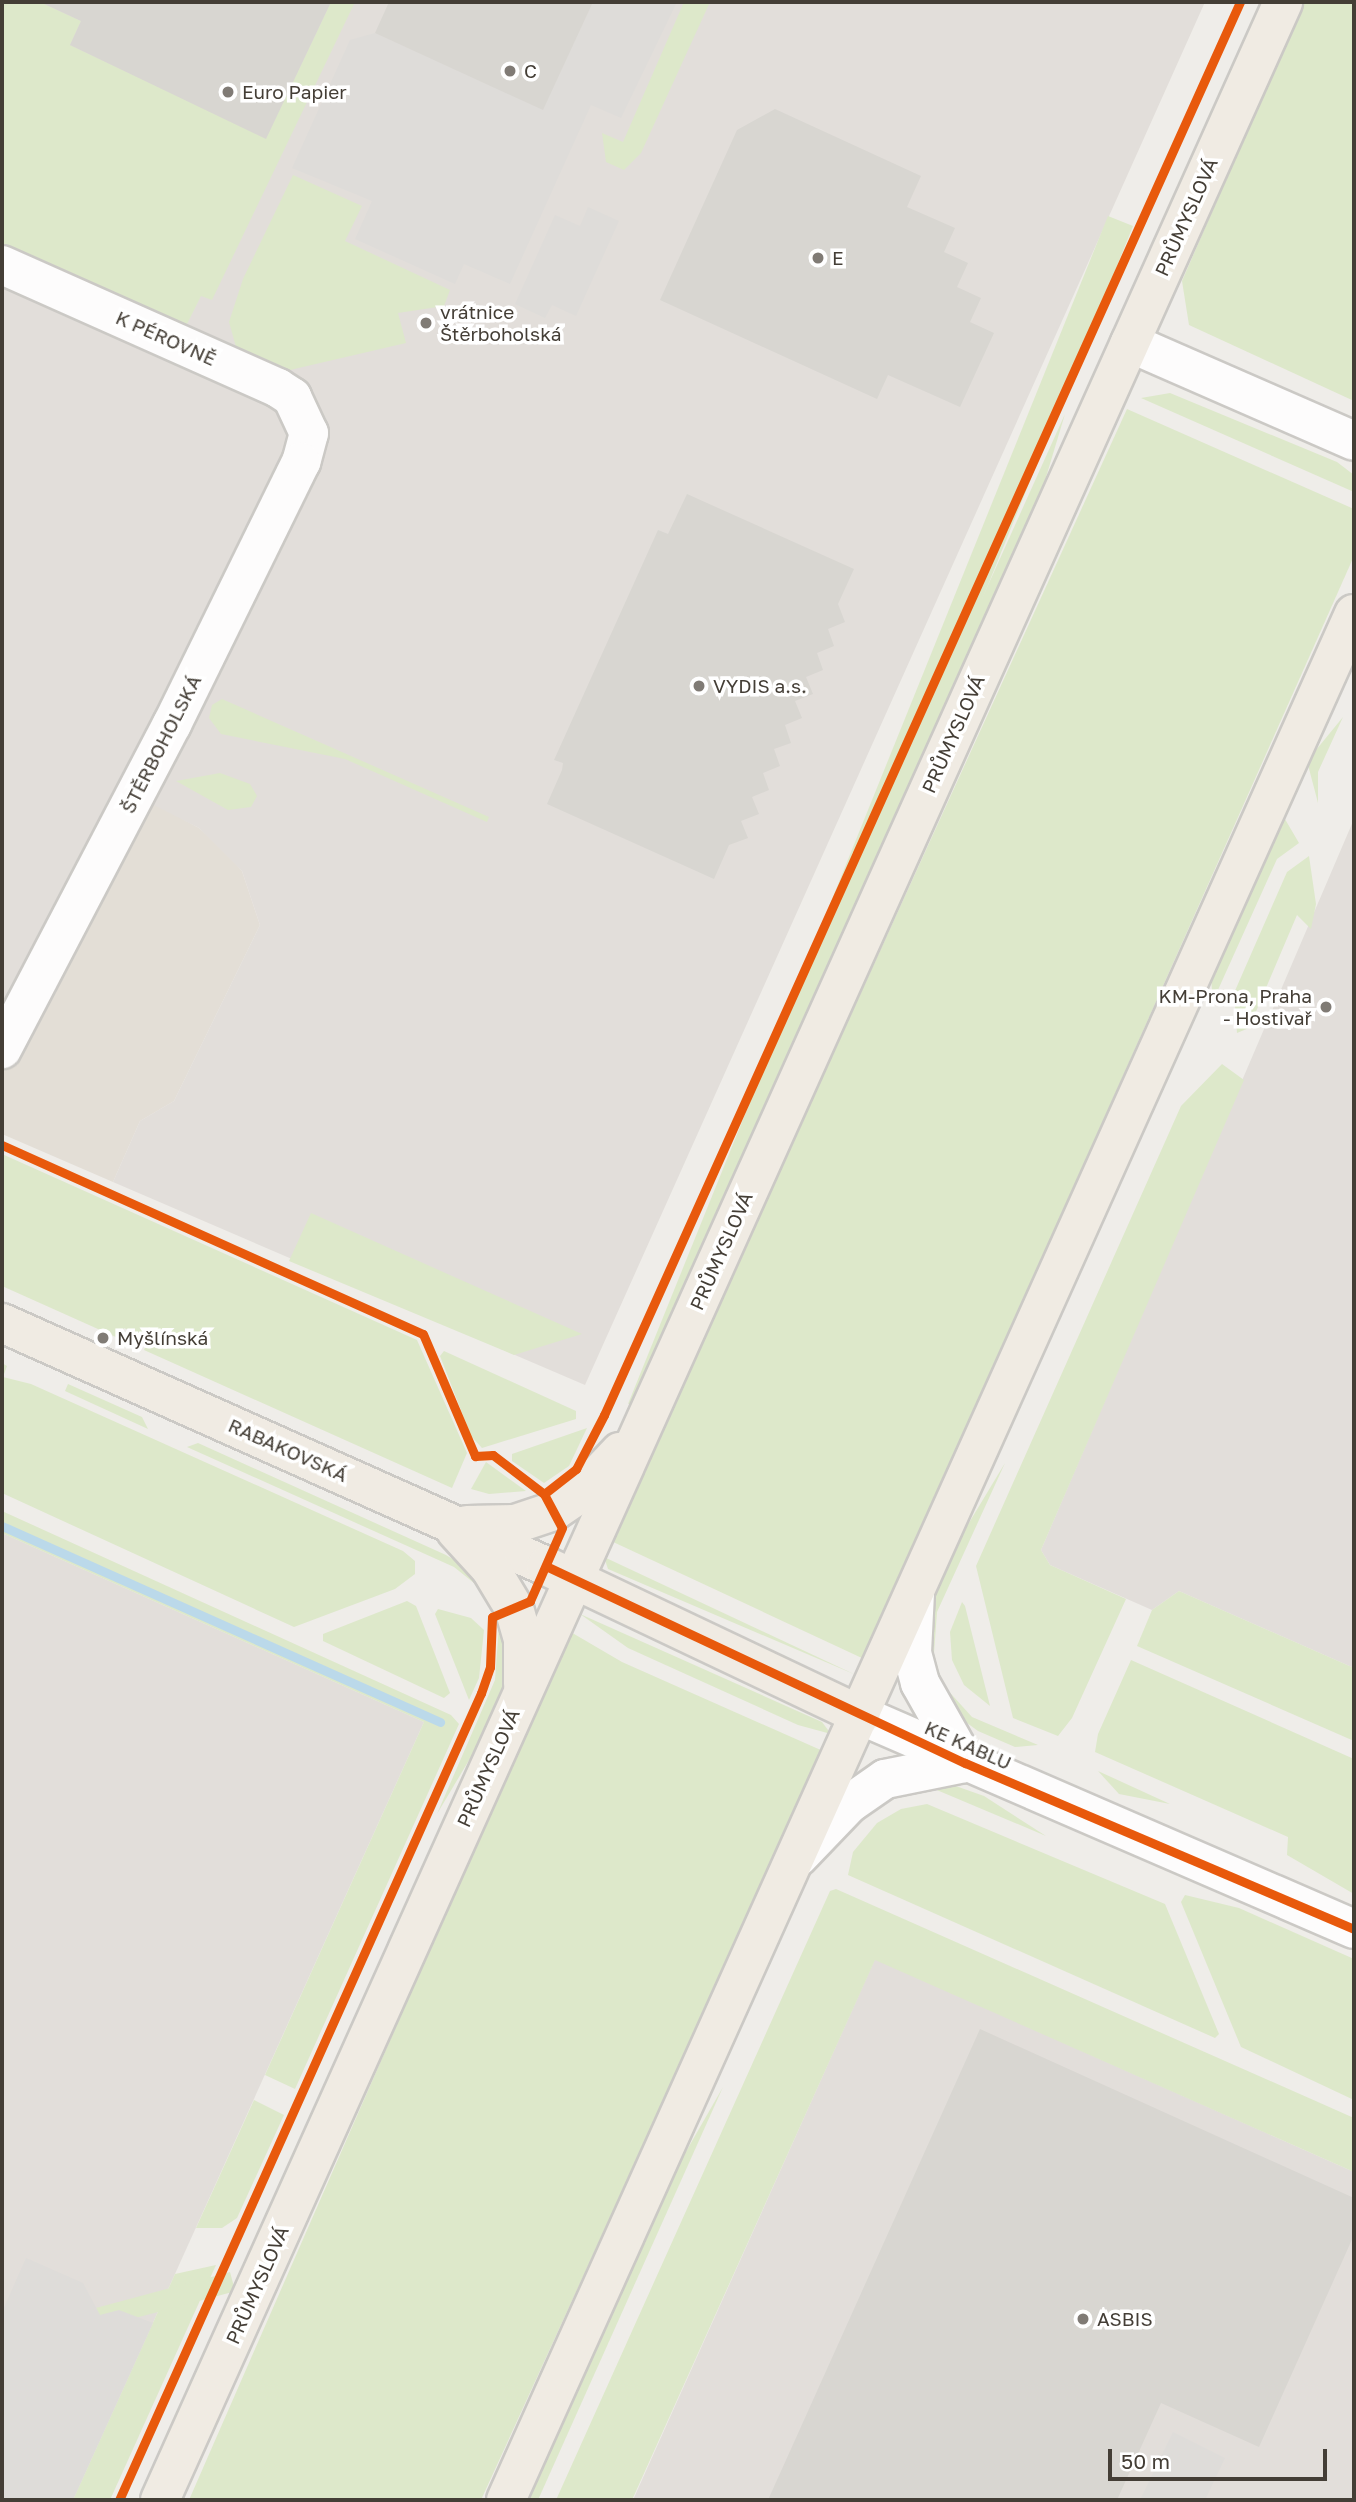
<!DOCTYPE html>
<html>
<head>
<meta charset="utf-8">
<style>
	body { margin:0 }
	#map { position:relative; width:1356px; height:2502px; overflow:hidden; background:#efede9; font-family:"Golos Text",sans-serif }
	div>[style] { position:absolute }
	.residential>* { inset:0; background:#e3ded6 }
	.industrial>* { inset:0; background:#e2deda }
	.green>* { inset:0; background:#dde8ca; transform-origin:0 0 }
	.parking>* { inset:0; background:#dedcd9 }
	.stream>* { height:9px; margin:-4.5px; padding:0 4.5px; transform-origin:4.5px; border-radius:4.5px; background:#bbd9ea }
	.building>* { inset:0; background:#d8d6d1 }
	.roads { filter:drop-shadow(2px 0 #cbc9c5) drop-shadow(-2px 0 #cbc9c5) drop-shadow(0 2px #cbc9c5) drop-shadow(0 -2px #cbc9c5) }
	.minor>* { height:38px; margin:-19px; padding:0 19px; transform-origin:19px; border-radius:19px; background:#fdfcfc }
	.major>* { height:38px; margin:-19px; padding:0 19px; transform-origin:19px; border-radius:19px; background:#f0ebe3 }
	.cycleway>* { height:9px; margin:-4.5px; padding:0 4.5px; transform-origin:4.5px; border-radius:4.5px; background:#e8590c }
	.dots>* { width:19px; height:19px; translate:-50% -50%; box-sizing:border-box; border:4px solid #fff; border-radius:50% }
	span { translate:-50% -50%; white-space:nowrap; text-align:center; line-height:1.15; -webkit-text-stroke:7px #fff; paint-order:stroke }
	.poi-label { font-size:19px; color:#443e36 }
	.left { translate:0 -50%; text-align:left }
	.right { translate:-100% -50%; text-align:right }
	.street-label { font-size:19px; color:#443e36 }
	.frame { position:absolute; inset:0; border:4px solid #443e36; pointer-events:none }
	.scale { position:absolute; left:1108px; top:2449px; width:219px; height:32px; box-sizing:border-box; border:4px solid #443e36; border-top:0; padding-left:9px; font-size:21px; line-height:24px; white-space:nowrap; color:#443e36; -webkit-text-stroke:5px #fff; paint-order:stroke }
</style>
</head>
<body>
<div id="map">
	<div class="residential">
		<div style="clip-path:polygon(153px 803px,199px 828px,223px 849px,242px 871px,260px 925px,174px 1101px,140px 1121px,113px 1182px,2px 1134px,2px 1075px)"></div>
	</div>
	<div class="industrial">
		<div style="clip-path:polygon(2px 2px,1205px 2px,585px 1385px,113px 1182px,140px 1121px,174px 1101px,260px 925px,242px 871px,199px 828px,136px 796px,2px 1049px)"></div>
		<div style="clip-path:polygon(1354px 819px,1354px 1668px,1179px 1591px,1152px 1610px,1050px 1565px,1041px 1550px)"></div>
		<div style="clip-path:polygon(2px 1533px,424px 1722px,73px 2500px,2px 2500px)"></div>
		<div style="clip-path:polygon(875px 1959px,1354px 2172px,1354px 2500px,633px 2500px)"></div>
	</div>
	<div class="green">
		<div style="clip-path:polygon(2px 2px,40px 2px,81px 21px,70px 45px,266px 138px,331px 2px,355px 2px,212px 300px,201px 296px,185px 328px,2px 244px)"></div>
		<div style="clip-path:polygon(684px 2px,710px 2px,641px 153px,624px 170px,606px 162px,602px 133px,623px 142px)"></div>
		<div style="clip-path:polygon(1303px 2px,1354px 2px,1354px 401px,1189px 325px,1182px 281px)"></div>
		<div style="clip-path:polygon(293px 175px,362px 206px,345px 241px,450px 290px,444px 306px,398px 313px,406px 343px,290px 370px,236px 347px,229px 322px,243px 279px)"></div>
		<div style="left:1108px;top:216px;width:27px;height:1281px;rotate:22deg"></div>
		<div style="clip-path:polygon(1170px 393px,1337px 462px,1354px 475px,1354px 492px,1141px 398px)"></div>
		<div style="clip-path:polygon(1127px 409px,1354px 509px,1354px 556px,864px 1659px,611px 1541px)"></div>
		<div style="clip-path:polygon(1065px 414px,1037px 507px,763px 1113px,707px 1210px)"></div>
		<div style="clip-path:polygon(222px 699px,489px 817px,487px 822px,345px 759px,221px 734px,209px 718px,212px 705px)"></div>
		<div style="clip-path:polygon(1343px 717px,1318px 772px,1318px 803px,1307px 761px)"></div>
		<div style="clip-path:polygon(220px 773px,250px 784px,257px 796px,251px 807px,228px 810px,176px 781px)"></div>
		<div style="clip-path:polygon(1282px 814px,1299px 843px,1277px 859px,1213px 1001px,1211px 978px)"></div>
		<div style="clip-path:polygon(1309px 856px,1316px 904px,1311px 929px,1297px 915px,1249px 1028px,1237px 1033px,1234px 993px,1287px 872px)"></div>
		<div style="clip-path:polygon(1222px 1064px,1244px 1080px,1041px 1550px,1050px 1565px,1126px 1599px,1072px 1718px,1058px 1736px,1013px 1718px,976px 1566px,1181px 1106px)"></div>
		<div style="clip-path:polygon(2px 1154px,417px 1340px,467px 1453px,452px 1488px,144px 1350px,149px 1339px,124px 1328px,118px 1338px,2px 1286px)"></div>
		<div style="clip-path:polygon(311px 1213px,582px 1334px,514px 1355px,289px 1261px)"></div>
		<div style="clip-path:polygon(444px 1351px,576px 1411px,576px 1419px,482px 1448px,471px 1436px,440px 1356px)"></div>
		<div style="clip-path:polygon(2px 1363px,7px 1366px,3px 1377px,31px 1384px,403px 1551px,415px 1561px,415px 1574px,395px 1589px,294px 1627px,2px 1493px)"></div>
		<div style="clip-path:polygon(68px 1384px,142px 1417px,148px 1429px,65px 1391px)"></div>
		<div style="clip-path:polygon(587px 1428px,569px 1466px,544px 1483px,512px 1461px,512px 1454px)"></div>
		<div style="clip-path:polygon(198px 1443px,446px 1555px,474px 1572px,484px 1591px,454px 1567px,187px 1447px)"></div>
		<div style="clip-path:polygon(486px 1462px,526px 1491px,489px 1494px,471px 1489px)"></div>
		<div style="clip-path:polygon(1005px 1463px,937px 1612px,933px 1667px,925px 1614px,949px 1556px)"></div>
		<div style="clip-path:polygon(2px 1511px,451px 1715px,459px 1724px,295px 2089px,265px 2075px,424px 1722px,2px 1533px)"></div>
		<div style="clip-path:polygon(604px 1557px,856px 1675px,608px 1569px)"></div>
		<div style="clip-path:polygon(1179px 1591px,1354px 1668px,1354px 1741px,1137px 1646px,1152px 1610px)"></div>
		<div style="clip-path:polygon(407px 1601px,416px 1606px,450px 1693px,444px 1698px,323px 1641px,323px 1634px)"></div>
		<div style="clip-path:polygon(962px 1602px,965px 1606px,990px 1706px,964px 1685px,952px 1660px,950px 1632px)"></div>
		<div style="clip-path:polygon(438px 1609px,471px 1618px,484px 1630px,479px 1678px,469px 1700px,435px 1614px)"></div>
		<div style="clip-path:polygon(580px 1614px,822px 1722px,831px 1734px,798px 1725px,628px 1648px)"></div>
		<div style="clip-path:polygon(506px 1622px,506px 1684px,481px 1740px,437px 1814px,495px 1680px,499px 1625px)"></div>
		<div style="clip-path:polygon(569px 1631px,622px 1662px,823px 1751px,481px 2500px,189px 2500px)"></div>
		<div style="clip-path:polygon(1131px 1660px,1354px 1759px,1354px 1894px,1287px 1855px,1288px 1837px,1095px 1752px,1098px 1734px)"></div>
		<div style="clip-path:polygon(943px 1685px,972px 1717px,1038px 1745px,1015px 1747px,978px 1731px,956px 1715px)"></div>
		<div style="clip-path:polygon(1098px 1771px,1170px 1804px,1119px 1794px)"></div>
		<div style="clip-path:polygon(950px 1784px,984px 1796px,1046px 1836px,932px 1788px)"></div>
		<div style="clip-path:polygon(927px 1804px,1165px 1904px,1219px 2034px,1215px 2038px,848px 1875px,853px 1852px,877px 1823px,901px 1809px)"></div>
		<div style="clip-path:polygon(836px 1889px,1354px 2118px,1354px 2172px,875px 1960px,632px 2500px,556px 2500px,830px 1891px)"></div>
		<div style="clip-path:polygon(1185px 1895px,1239px 1908px,1354px 1959px,1354px 2100px,1241px 2047px,1181px 1902px)"></div>
		<div style="clip-path:polygon(723px 2087px,538px 2500px,525px 2500px,664px 2190px)"></div>
		<div style="clip-path:polygon(254px 2100px,284px 2115px,237px 2218px,222px 2228px,196px 2228px)"></div>
		<div style="clip-path:polygon(216px 2265px,110px 2500px,73px 2500px,175px 2274px)"></div>
		<div style="left:230px;top:2272px;width:20px;height:250px;rotate:75deg"></div>
	</div>
	<div class="parking">
		<div style="clip-path:polygon(593px 2px,676px 4px,621px 118px,591px 105px,510px 284px,464px 264px,455px 284px,355px 239px,372px 201px,292px 168px,350px 40px,375px 33px,543px 109px)"></div>
		<div style="clip-path:polygon(588px 207px,619px 221px,576px 316px,552px 305px,545px 318px,515px 304px,555px 215px,580px 226px)"></div>
		<div style="clip-path:polygon(26px 2258px,83px 2283px,100px 2315px,119px 2310px,153px 2323px,73px 2500px,2px 2500px,2px 2312px)"></div>
		<div style="clip-path:polygon(1173px 2432px,1225px 2458px,1205px 2500px,1140px 2500px)"></div>
	</div>
	<div class="stream">
		<div style="left:2px;top:1526px;width:480px;rotate:24.1deg"></div>
	</div>
	<div class="building">
		<div style="clip-path:polygon(40px 2px,331px 2px,266px 139px,70px 45px,81px 21px)"></div>
		<div style="clip-path:polygon(389px 2px,593px 2px,543px 110px,375px 33px)"></div>
		<div style="clip-path:polygon(775px 109px,921px 176px,907px 207px,955px 228px,944px 252px,968px 263px,957px 287px,981px 298px,970px 322px,994px 333px,960px 407px,888px 375px,877px 399px,660px 300px,737px 130px)"></div>
		<div style="clip-path:polygon(687px 494px,854px 569px,838px 604px,845px 622px,828px 629px,834px 646px,817px 653px,823px 670px,806px 677px,813px 694px,795px 701px,802px 718px,785px 725px,791px 743px,774px 749px,780px 766px,763px 773px,769px 790px,752px 797px,759px 814px,741px 821px,748px 838px,729px 845px,714px 879px,547px 804px,562px 770px,563px 763px,554px 760px,658px 530px,668px 534px)"></div>
		<div style="clip-path:polygon(980px 2029px,1354px 2198px,1354px 2235px,1259px 2447px,1161px 2403px,1117px 2500px,768px 2500px)"></div>
	</div>
	<div class="roads">
		<div class="minor">
			<div style="left:2px;top:265px;width:302px;rotate:24deg"></div>
			<div style="left:278px;top:388px;width:17px;rotate:33deg"></div>
			<div style="left:292px;top:397px;width:40px;rotate:65deg"></div>
			<div style="left:309px;top:433px;width:30px;rotate:105deg"></div>
			<div style="left:301px;top:462px;width:292px;rotate:116.2deg"></div>
			<div style="left:172px;top:724px;width:367px;rotate:117.6deg"></div>
			<div style="left:1130px;top:343px;width:244px;rotate:23.6deg"></div>
			<div style="left:915px;top:1593px;width:60px;rotate:92.9deg"></div>
			<div style="left:912px;top:1653px;width:31px;rotate:75deg"></div>
			<div style="left:920px;top:1683px;width:92px;rotate:60.6deg"></div>
			<div style="left:860px;top:1715px;width:538px;rotate:23.42deg"></div>
			<div style="left:798px;top:1857px;width:74px;rotate:-46.1deg"></div>
			<div style="left:849px;top:1804px;width:44px;rotate:-34.8deg"></div>
			<div style="left:885px;top:1779px;width:82px;rotate:-11.3deg"></div>
		</div>
		<div class="major">
			<div style="left:2px;top:1323px;width:596px;rotate:24.07deg"></div>
			<div style="left:546px;top:1566px;width:348px;rotate:25.4deg"></div>
			<div style="left:467px;top:1525px;width:48px;rotate:-1.2deg"></div>
			<div style="left:515px;top:1524px;width:41px;rotate:-18.4deg"></div>
			<div style="left:554px;top:1511px;width:32px;rotate:-34deg"></div>
			<div style="left:581px;top:1493px;width:57px;rotate:-46.4deg"></div>
			<div style="left:456px;top:1531px;width:50px;rotate:47.4deg"></div>
			<div style="left:490px;top:1568px;width:47px;rotate:59deg"></div>
			<div style="left:514px;top:1608px;width:33px;rotate:74deg"></div>
			<div style="left:523px;top:1640px;width:44px;rotate:90deg"></div>
			<div style="left:160px;top:2500px;width:2739px;rotate:-65.79deg"></div>
			<div style="left:506px;top:2500px;width:2068px;rotate:-65.79deg"></div>
		</div>
	</div>
	<div class="cycleway">
		<div style="left:2px;top:1145px;width:461px;rotate:24.2deg"></div>
		<div style="left:423px;top:1334px;width:133px;rotate:66.9deg"></div>
		<div style="left:475px;top:1456px;width:18px;rotate:-3deg"></div>
		<div style="left:493px;top:1455px;width:64px;rotate:37.4deg"></div>
		<div style="left:544px;top:1494px;width:38px;rotate:62deg"></div>
		<div style="left:562px;top:1528px;width:80px;rotate:113.7deg"></div>
		<div style="left:530px;top:1601px;width:41px;rotate:157.2deg"></div>
		<div style="left:492px;top:1617px;width:50px;rotate:92.3deg"></div>
		<div style="left:490px;top:1667px;width:28px;rotate:109deg"></div>
		<div style="left:481px;top:1693px;width:884px;rotate:114.16deg"></div>
		<div style="left:544px;top:1494px;width:41px;rotate:-38deg"></div>
		<div style="left:576px;top:1469px;width:61px;rotate:-62.6deg"></div>
		<div style="left:604px;top:1415px;width:1550px;rotate:-65.77deg"></div>
		<div style="left:546px;top:1566px;width:463px;rotate:25.2deg"></div>
		<div style="left:965px;top:1763px;width:423px;rotate:23.1deg"></div>
	</div>
	<div class="dots">
		<div style="left:510px;top:71px;background:#807b75"></div>
		<div style="left:228px;top:92px;background:#807b75"></div>
		<div style="left:818px;top:258px;background:#807b75"></div>
		<div style="left:426px;top:323px;background:#807b75"></div>
		<div style="left:699px;top:686px;background:#807b75"></div>
		<div style="left:1326px;top:1007px;background:#807b75"></div>
		<div style="left:103px;top:1338px;background:#807b75"></div>
		<div style="left:1083px;top:2319px;background:#807b75"></div>
	</div>
	<div class="poi-label">
		<span class="left" style="left:524px;top:71px">C</span>
		<span class="left" style="left:242px;top:92px">Euro Papier</span>
		<span class="left" style="left:832px;top:258px">E</span>
		<span class="left" style="left:440px;top:323px">vrátnice<br>Štěrboholská</span>
		<span class="left" style="left:713px;top:686px">VYDIS a.s.</span>
		<span class="right" style="left:1312px;top:1007px">KM-Prona, Praha<br>- Hostivař</span>
		<span class="left" style="left:117px;top:1338px">Myšlínská</span>
		<span class="left" style="left:1097px;top:2319px">ASBIS</span>
	</div>
	<div class="street-label">
		<span style="left:1186px;top:217px;rotate:-66deg">PRŮMYSLOVÁ</span>
		<span style="left:166px;top:338px;rotate:24deg">K PÉROVNĚ</span>
		<span style="left:953px;top:734px;rotate:-66deg">PRŮMYSLOVÁ</span>
		<span style="left:161px;top:744px;rotate:-63deg">ŠTĚRBOHOLSKÁ</span>
		<span style="left:721px;top:1251px;rotate:-66deg">PRŮMYSLOVÁ</span>
		<span style="left:288px;top:1450px;rotate:24deg">RABAKOVSKÁ</span>
		<span style="left:968px;top:1745px;rotate:24deg">KE KABLU</span>
		<span style="left:488px;top:1768px;rotate:-66deg">PRŮMYSLOVÁ</span>
		<span style="left:257px;top:2285px;rotate:-66deg">PRŮMYSLOVÁ</span>
	</div>
	<div class="frame"></div>
	<div class="scale">50 m</div>
</div>
</body>
</html>
